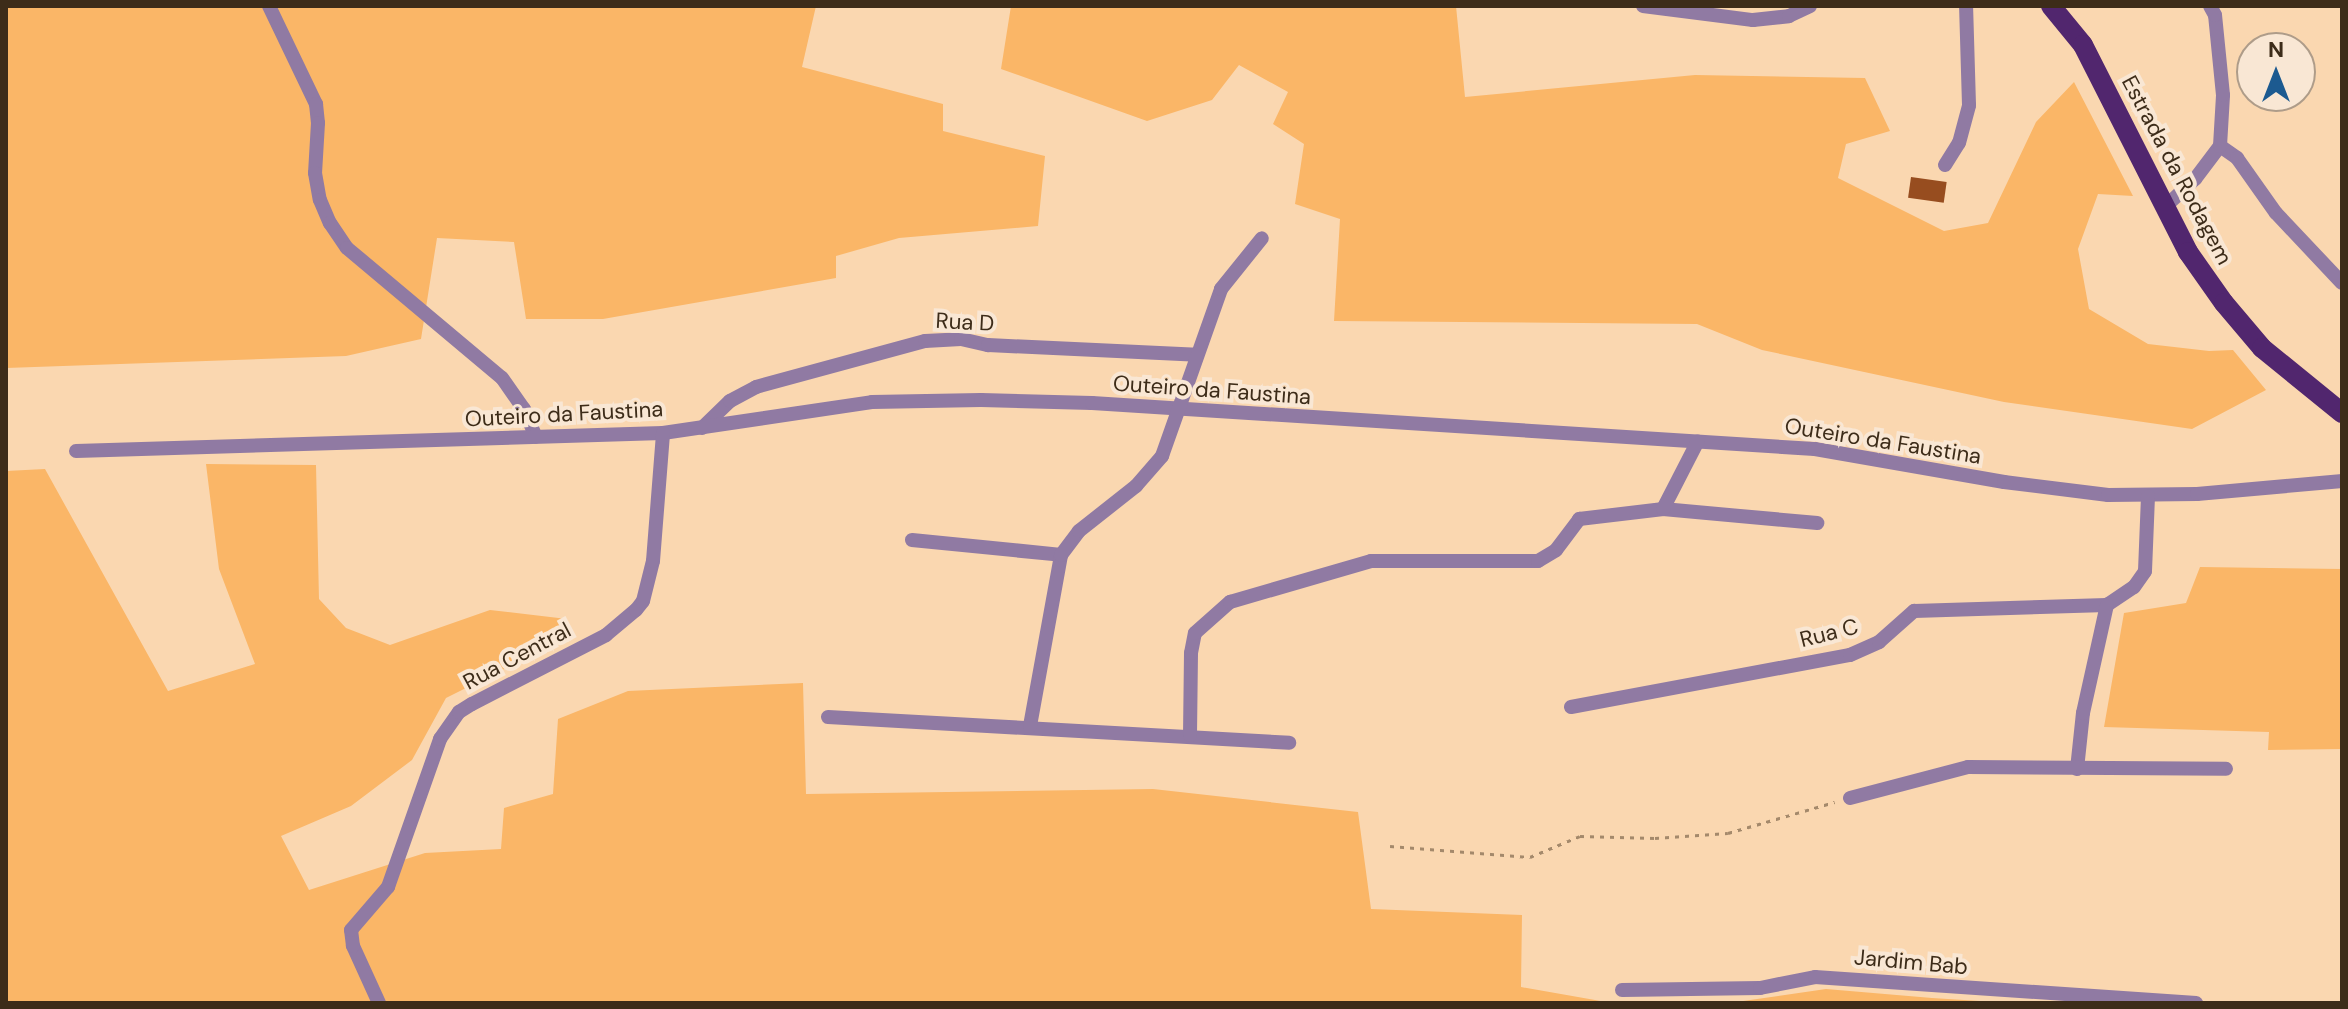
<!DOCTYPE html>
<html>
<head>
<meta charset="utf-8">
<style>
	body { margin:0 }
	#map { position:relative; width:2348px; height:1009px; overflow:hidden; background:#fad7b0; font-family:"DM Sans",sans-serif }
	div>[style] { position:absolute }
	.green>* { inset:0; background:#fab667 }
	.building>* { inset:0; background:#974d1f; transform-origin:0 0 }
	.path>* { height:3px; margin-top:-1.5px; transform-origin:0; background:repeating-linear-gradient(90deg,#a4896b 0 4px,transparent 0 10px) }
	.street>* { height:14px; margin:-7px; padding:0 7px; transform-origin:7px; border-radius:7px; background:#907aa3 }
	.primary>* { height:20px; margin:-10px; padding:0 10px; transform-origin:10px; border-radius:10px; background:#51266e }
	span { translate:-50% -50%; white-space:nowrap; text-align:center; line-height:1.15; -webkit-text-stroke:8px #f9e7d4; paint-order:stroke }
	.street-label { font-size:22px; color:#3d2c19 }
	.frame { position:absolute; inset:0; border:8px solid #3d2c19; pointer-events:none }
	.north { position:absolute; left:2236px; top:32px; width:80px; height:80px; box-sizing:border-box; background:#f9e7d4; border:2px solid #ae9c89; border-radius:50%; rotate:0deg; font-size:22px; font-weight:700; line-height:32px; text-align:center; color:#3d2c19 }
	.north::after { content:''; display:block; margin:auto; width:28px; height:36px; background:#1c5a90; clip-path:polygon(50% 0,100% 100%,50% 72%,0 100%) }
</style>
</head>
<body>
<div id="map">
	<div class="green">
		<div style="clip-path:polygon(6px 6px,816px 6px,802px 67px,943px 104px,943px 131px,1045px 156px,1038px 226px,899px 238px,836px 256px,836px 278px,603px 319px,526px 319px,514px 242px,437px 238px,421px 339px,346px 356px,6px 368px)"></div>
		<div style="clip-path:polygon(1011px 6px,1456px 6px,1465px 97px,1695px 75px,1865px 78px,1890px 131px,1846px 144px,1838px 178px,1944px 231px,1988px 223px,2036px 122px,2074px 82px,2133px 196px,2098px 194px,2078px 249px,2089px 309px,2148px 344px,2209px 351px,2233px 350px,2266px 390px,2192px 429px,2004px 402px,1762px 350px,1697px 324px,1334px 321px,1340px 219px,1295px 204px,1304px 144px,1273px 124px,1288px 92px,1239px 65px,1212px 100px,1147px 121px,1001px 69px)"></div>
		<div style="clip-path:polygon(206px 464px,316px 465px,319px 599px,346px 628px,390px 645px,490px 610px,567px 619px,568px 637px,446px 698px,412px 760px,351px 806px,281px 836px,309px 890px,425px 853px,501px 849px,504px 808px,553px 794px,558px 719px,628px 691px,803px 683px,806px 794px,1153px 789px,1358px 812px,1371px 909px,1522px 915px,1521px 987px,1612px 1003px,6px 1003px,6px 471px,45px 469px,168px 691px,255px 664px,219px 569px)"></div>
		<div style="clip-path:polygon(2200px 567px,2342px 569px,2342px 749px,2268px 750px,2269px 732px,2104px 727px,2124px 613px,2186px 603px)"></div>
		<div style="clip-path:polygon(1826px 989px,1932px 998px,2012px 1003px,1729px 1003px)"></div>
	</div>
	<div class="building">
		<div style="left:1911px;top:177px;width:36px;height:21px;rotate:8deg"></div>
	</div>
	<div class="path">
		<div style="left:1390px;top:846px;width:140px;rotate:4.5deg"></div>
		<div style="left:1530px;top:857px;width:54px;rotate:-22.8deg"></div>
		<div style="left:1580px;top:836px;width:75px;rotate:1.5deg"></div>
		<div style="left:1655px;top:838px;width:73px;rotate:-3.9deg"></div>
		<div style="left:1728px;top:833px;width:111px;rotate:-16.2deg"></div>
	</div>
	<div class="street">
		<div style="left:269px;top:6px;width:109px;rotate:64.4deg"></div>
		<div style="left:316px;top:104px;width:19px;rotate:84deg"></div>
		<div style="left:318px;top:123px;width:50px;rotate:93.4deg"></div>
		<div style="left:315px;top:173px;width:27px;rotate:80deg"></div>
		<div style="left:320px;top:200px;width:25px;rotate:67deg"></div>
		<div style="left:330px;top:223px;width:30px;rotate:56deg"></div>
		<div style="left:347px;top:248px;width:202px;rotate:40deg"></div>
		<div style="left:502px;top:378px;width:38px;rotate:55deg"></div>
		<div style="left:524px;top:409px;width:30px;rotate:67deg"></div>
		<div style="left:1643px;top:6px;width:111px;rotate:7.3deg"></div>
		<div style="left:1753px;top:20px;width:36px;rotate:-6deg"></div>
		<div style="left:1789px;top:16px;width:23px;rotate:-25deg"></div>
		<div style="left:2220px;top:146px;width:21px;rotate:35deg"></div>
		<div style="left:2237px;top:158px;width:67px;rotate:54.7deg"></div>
		<div style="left:2276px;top:213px;width:96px;rotate:46.7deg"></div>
		<div style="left:1945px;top:165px;width:26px;rotate:-58deg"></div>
		<div style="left:1959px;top:143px;width:39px;rotate:-75deg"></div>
		<div style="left:1969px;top:105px;width:99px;rotate:-91.7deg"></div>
		<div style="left:2166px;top:206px;width:40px;rotate:-43deg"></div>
		<div style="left:2195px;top:179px;width:41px;rotate:-52.9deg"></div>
		<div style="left:2220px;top:146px;width:51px;rotate:-86.6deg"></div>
		<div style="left:2223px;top:95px;width:80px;rotate:-95.7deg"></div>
		<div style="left:2215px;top:15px;width:10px;rotate:-119deg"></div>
		<div style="left:702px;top:428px;width:39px;rotate:-44deg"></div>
		<div style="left:730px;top:401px;width:30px;rotate:-28deg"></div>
		<div style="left:756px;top:387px;width:175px;rotate:-15.2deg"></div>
		<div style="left:925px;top:341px;width:36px;rotate:-3deg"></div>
		<div style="left:961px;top:339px;width:28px;rotate:13deg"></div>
		<div style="left:988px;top:345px;width:209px;rotate:2.7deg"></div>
		<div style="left:76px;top:451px;width:587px;rotate:-1.76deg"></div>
		<div style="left:663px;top:433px;width:211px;rotate:-8.4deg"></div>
		<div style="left:872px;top:402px;width:109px;rotate:-1.1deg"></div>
		<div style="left:981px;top:400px;width:111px;rotate:1.5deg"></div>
		<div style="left:1092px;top:403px;width:724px;rotate:3.64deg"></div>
		<div style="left:1815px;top:449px;width:192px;rotate:9.9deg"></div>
		<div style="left:2004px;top:482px;width:105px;rotate:7.1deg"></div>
		<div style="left:2108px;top:495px;width:89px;rotate:-0.6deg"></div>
		<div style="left:2197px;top:494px;width:146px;rotate:-5.1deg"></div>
		<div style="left:1663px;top:509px;width:155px;rotate:5.2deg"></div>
		<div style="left:912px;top:540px;width:150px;rotate:5.7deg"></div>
		<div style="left:1571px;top:707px;width:284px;rotate:-10.6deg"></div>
		<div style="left:1850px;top:655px;width:32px;rotate:-24deg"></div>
		<div style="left:1879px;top:642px;width:47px;rotate:-41.5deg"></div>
		<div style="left:1914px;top:611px;width:193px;rotate:-1.8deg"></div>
		<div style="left:2107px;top:605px;width:32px;rotate:-34deg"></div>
		<div style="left:2134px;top:587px;width:19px;rotate:-55deg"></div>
		<div style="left:2145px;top:571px;width:75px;rotate:-87.7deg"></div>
		<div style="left:828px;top:717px;width:462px;rotate:3.2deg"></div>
		<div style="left:1030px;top:726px;width:174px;rotate:-79.7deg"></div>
		<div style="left:1061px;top:555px;width:30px;rotate:-53deg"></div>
		<div style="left:1079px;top:531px;width:73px;rotate:-38.3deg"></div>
		<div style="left:1136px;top:486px;width:40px;rotate:-49deg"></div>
		<div style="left:1162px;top:456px;width:177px;rotate:-70.5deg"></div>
		<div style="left:1221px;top:289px;width:65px;rotate:-51.2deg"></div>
		<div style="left:1190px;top:735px;width:82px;rotate:-89.3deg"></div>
		<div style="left:1191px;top:653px;width:20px;rotate:-79deg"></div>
		<div style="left:1195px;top:633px;width:47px;rotate:-41.5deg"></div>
		<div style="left:1230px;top:602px;width:147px;rotate:-16.2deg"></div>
		<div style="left:1371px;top:561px;width:167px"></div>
		<div style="left:1538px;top:561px;width:21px;rotate:-31deg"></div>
		<div style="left:1556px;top:550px;width:39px;rotate:-53deg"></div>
		<div style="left:1579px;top:519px;width:85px;rotate:-6.8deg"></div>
		<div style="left:1663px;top:509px;width:76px;rotate:-62.8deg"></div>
		<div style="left:2077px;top:769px;width:56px;rotate:-83.9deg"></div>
		<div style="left:2083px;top:713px;width:111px;rotate:-77.5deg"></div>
		<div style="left:1850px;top:798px;width:122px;rotate:-14.7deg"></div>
		<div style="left:1968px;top:767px;width:258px;rotate:0.4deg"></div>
		<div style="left:1622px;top:990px;width:138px;rotate:-0.8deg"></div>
		<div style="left:1760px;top:988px;width:56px;rotate:-11.3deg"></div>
		<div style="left:1815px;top:977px;width:382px;rotate:3.9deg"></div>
		<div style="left:379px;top:1003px;width:63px;rotate:-114.5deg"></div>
		<div style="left:353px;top:946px;width:16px;rotate:-97deg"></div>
		<div style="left:351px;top:930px;width:57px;rotate:-49.3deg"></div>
		<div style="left:388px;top:887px;width:157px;rotate:-70.6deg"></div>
		<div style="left:440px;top:739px;width:33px;rotate:-55deg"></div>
		<div style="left:459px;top:712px;width:15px;rotate:-32deg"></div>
		<div style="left:472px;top:704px;width:151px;rotate:-27.2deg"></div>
		<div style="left:606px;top:635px;width:39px;rotate:-40deg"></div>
		<div style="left:636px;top:610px;width:11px;rotate:-52deg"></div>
		<div style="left:643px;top:601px;width:41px;rotate:-76deg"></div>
		<div style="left:653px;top:561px;width:128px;rotate:-85.5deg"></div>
	</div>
	<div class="primary">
		<div style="left:2051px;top:6px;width:50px;rotate:50.6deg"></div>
		<div style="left:2083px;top:45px;width:232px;rotate:63.1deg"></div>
		<div style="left:2188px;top:252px;width:62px;rotate:54.8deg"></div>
		<div style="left:2224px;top:303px;width:59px;rotate:49.8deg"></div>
		<div style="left:2262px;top:348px;width:103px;rotate:39.1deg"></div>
	</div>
	<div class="street-label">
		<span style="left:2177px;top:170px;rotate:62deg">Estrada da Rodagem</span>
		<span style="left:965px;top:322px;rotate:3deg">Rua D</span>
		<span style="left:1212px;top:390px;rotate:4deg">Outeiro da Faustina</span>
		<span style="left:564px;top:414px;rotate:-3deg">Outeiro da Faustina</span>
		<span style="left:1883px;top:441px;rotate:9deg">Outeiro da Faustina</span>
		<span style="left:1829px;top:633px;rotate:-14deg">Rua C</span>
		<span style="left:517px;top:656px;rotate:-28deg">Rua Central</span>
		<span style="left:1911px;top:962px;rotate:5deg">Jardim Bab</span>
	</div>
	<div class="frame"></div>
	<div class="north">N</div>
</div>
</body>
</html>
